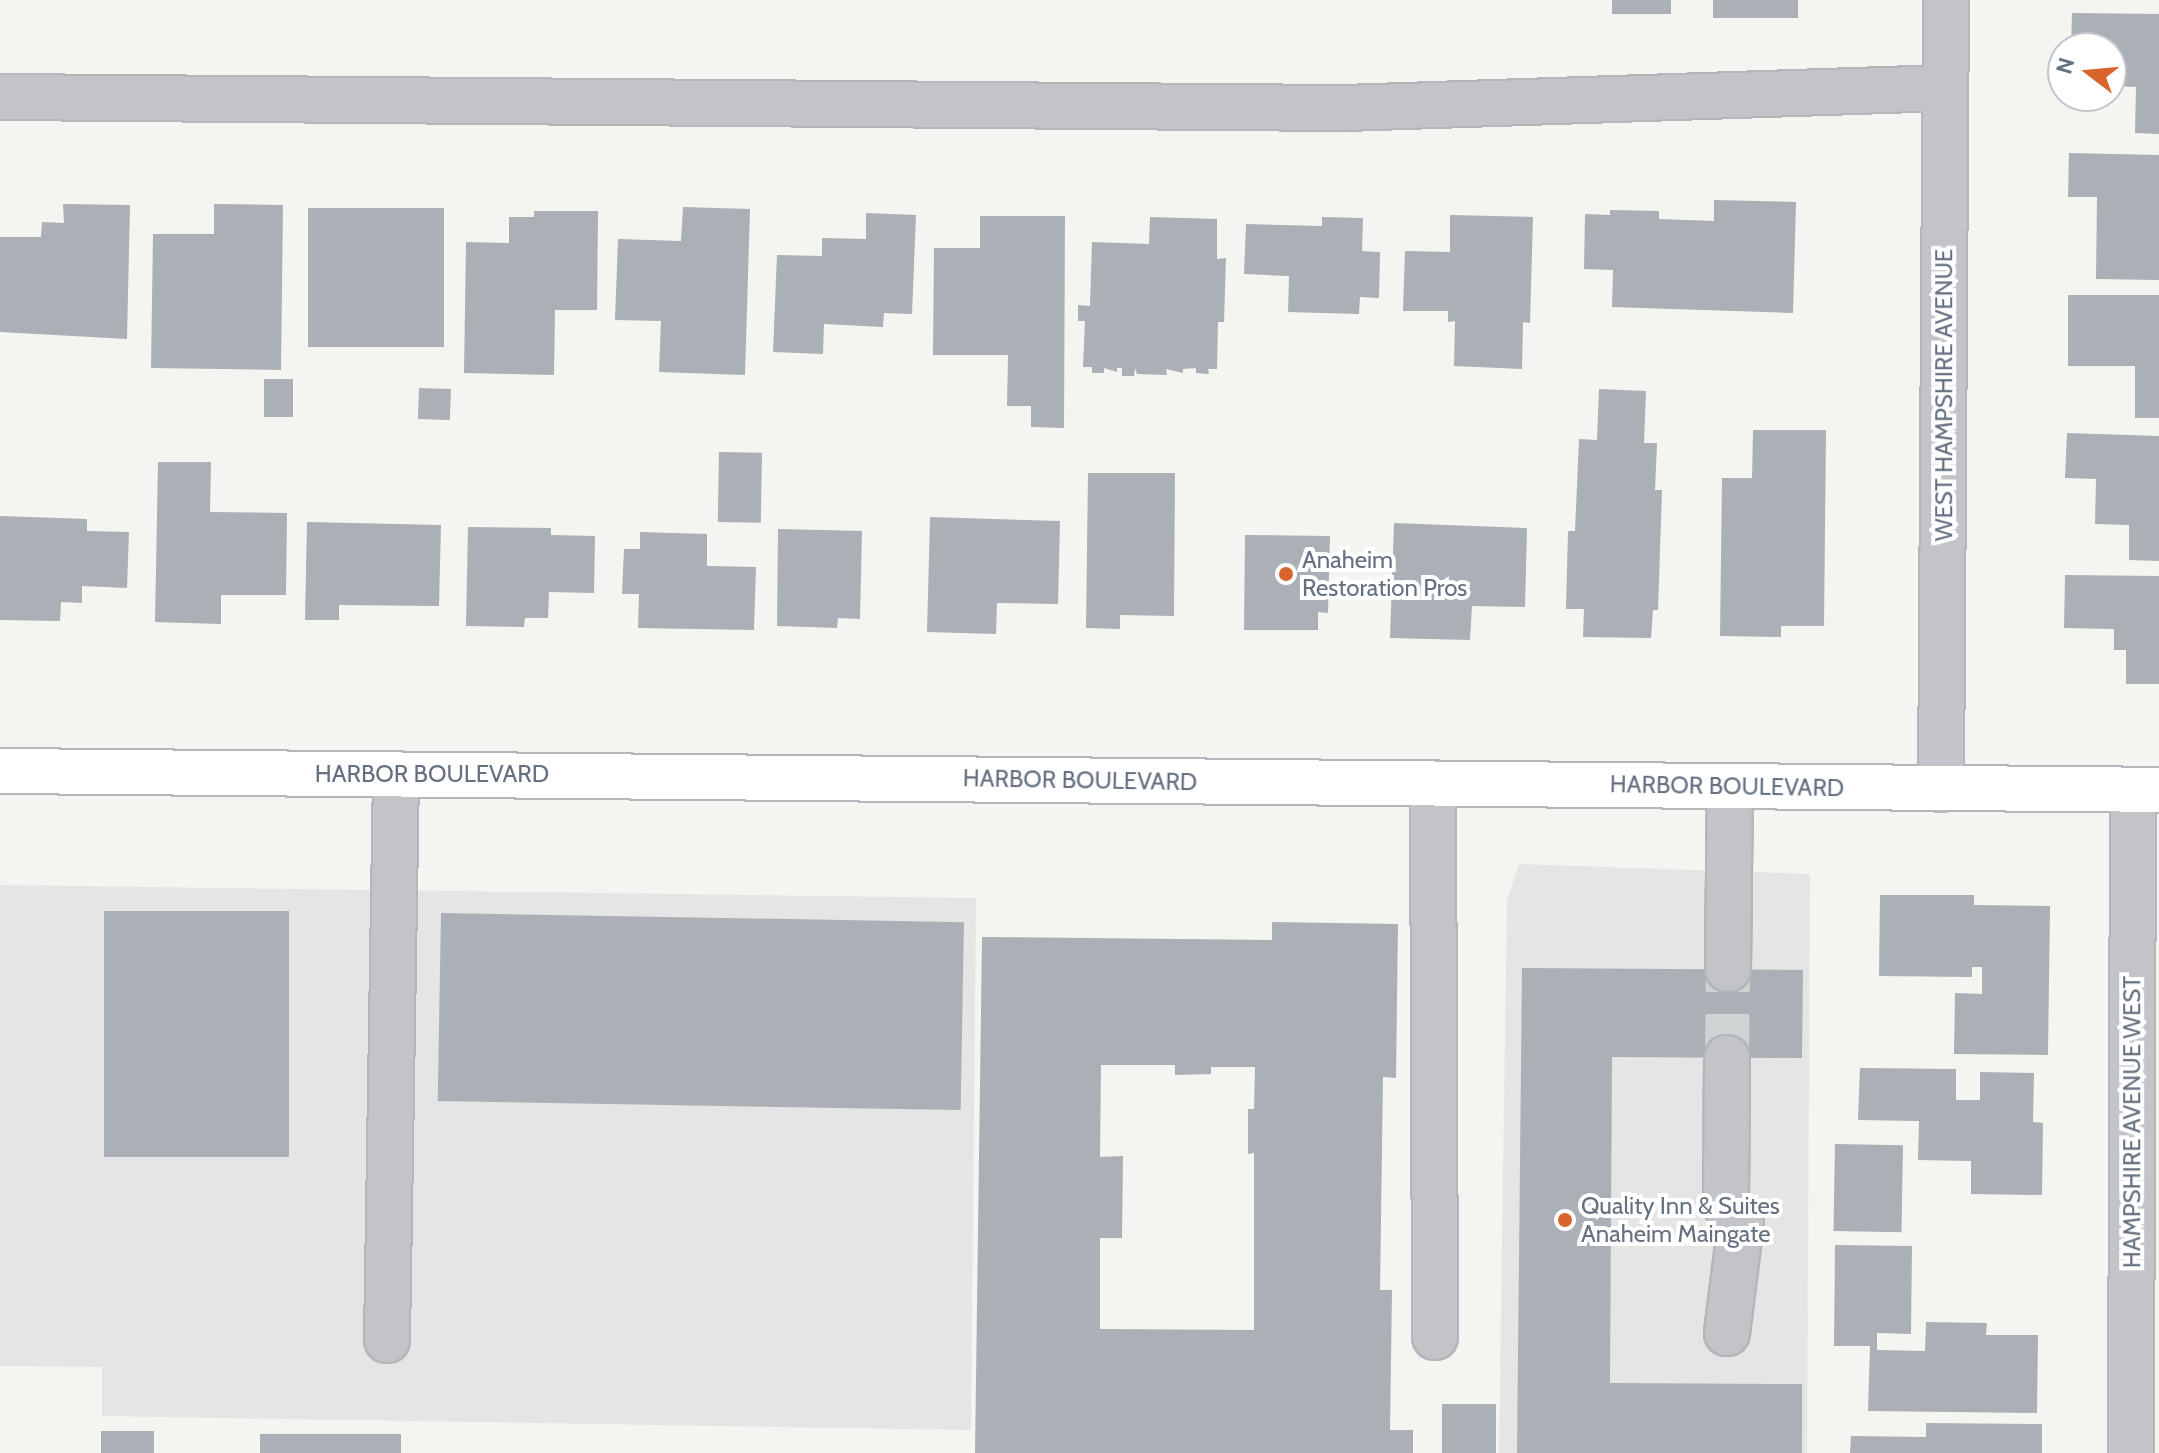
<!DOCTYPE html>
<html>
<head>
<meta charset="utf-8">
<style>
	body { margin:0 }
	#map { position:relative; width:2159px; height:1453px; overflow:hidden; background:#f4f4f0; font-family:Cabin,sans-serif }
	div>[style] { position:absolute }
	.built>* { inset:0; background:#e4e5e4 }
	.building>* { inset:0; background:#abb0b6; transform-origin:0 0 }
	.minor-tunnel>* { height:44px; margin-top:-22px; transform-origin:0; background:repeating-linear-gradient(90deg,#d0d3d4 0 44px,transparent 0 66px) }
	.roads { filter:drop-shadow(2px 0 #b3b6ba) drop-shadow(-2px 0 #b3b6ba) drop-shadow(0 2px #b3b6ba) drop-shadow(0 -2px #b3b6ba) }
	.minor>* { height:44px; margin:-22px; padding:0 22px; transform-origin:22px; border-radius:22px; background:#c2c4c8 }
	.major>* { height:44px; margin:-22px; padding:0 22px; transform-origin:22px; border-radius:22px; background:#fff }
	.dots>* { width:22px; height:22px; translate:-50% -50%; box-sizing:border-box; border:4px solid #fff; border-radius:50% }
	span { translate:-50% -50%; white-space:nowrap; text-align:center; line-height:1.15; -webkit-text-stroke:8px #fff; paint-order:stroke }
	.street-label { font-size:24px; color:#657180 }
	.poi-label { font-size:24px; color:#657180 }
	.left { translate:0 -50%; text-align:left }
	.north { position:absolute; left:2047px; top:32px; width:80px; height:80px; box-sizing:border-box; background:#fff; border:2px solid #c1c6cc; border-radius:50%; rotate:286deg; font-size:22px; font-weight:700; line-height:32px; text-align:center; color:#657180 }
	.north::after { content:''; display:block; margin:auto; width:28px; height:36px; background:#d8652c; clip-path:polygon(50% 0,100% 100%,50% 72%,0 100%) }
</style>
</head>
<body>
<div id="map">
	<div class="built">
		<div style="clip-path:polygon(1519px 864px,1810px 874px,1807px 1453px,1499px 1453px,1507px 900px)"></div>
		<div style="clip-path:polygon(0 885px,976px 898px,971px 1430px,102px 1416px,102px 1367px,0 1366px)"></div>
	</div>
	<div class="building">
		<div style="left:1612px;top:0;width:59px;height:14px"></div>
		<div style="left:1713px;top:0;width:85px;height:18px"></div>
		<div style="clip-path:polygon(2072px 13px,2159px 14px,2159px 134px,2135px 133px,2136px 87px,2111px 86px,2111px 48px,2071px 48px)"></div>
		<div style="clip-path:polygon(2069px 153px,2159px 155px,2159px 280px,2096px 279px,2097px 197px,2068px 197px)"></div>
		<div style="clip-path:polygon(1714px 200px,1796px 202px,1793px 313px,1612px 307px,1613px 270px,1584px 269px,1585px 214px,1610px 215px,1610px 210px,1659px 211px,1659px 219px,1714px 221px)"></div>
		<div style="clip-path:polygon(63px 204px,130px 205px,127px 339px,0 332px,0 237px,41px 237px,42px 222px,64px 223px)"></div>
		<div style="clip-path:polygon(214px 204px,283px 205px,281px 370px,151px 368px,153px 234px,214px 234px)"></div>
		<div style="clip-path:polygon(683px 207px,750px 209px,745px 375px,659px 372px,661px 321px,615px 320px,618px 239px,681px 241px)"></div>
		<div style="left:308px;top:208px;width:136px;height:139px"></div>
		<div style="clip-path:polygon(534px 211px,598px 211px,597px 310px,555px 310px,554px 375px,464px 373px,466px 242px,509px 243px,509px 217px,534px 217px)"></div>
		<div style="clip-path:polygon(866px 213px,916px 215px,912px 314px,884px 313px,883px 327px,824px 324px,823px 354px,773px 352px,777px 255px,822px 256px,822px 238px,866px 239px)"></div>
		<div style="clip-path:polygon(1450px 215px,1533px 217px,1530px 323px,1523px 322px,1522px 369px,1454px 366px,1455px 321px,1448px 322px,1448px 311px,1403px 311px,1405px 251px,1450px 252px)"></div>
		<div style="clip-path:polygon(980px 216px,1065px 216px,1064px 428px,1031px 427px,1031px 406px,1007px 406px,1008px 355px,933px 355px,934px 248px,980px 248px)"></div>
		<div style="clip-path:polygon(1150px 217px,1217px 219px,1217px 259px,1226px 258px,1224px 322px,1218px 322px,1217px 369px,1208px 369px,1209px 374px,1196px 373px,1196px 368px,1183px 369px,1183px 373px,1166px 369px,1167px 375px,1137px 374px,1135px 368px,1134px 376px,1122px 376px,1122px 368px,1117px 368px,1117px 372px,1104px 368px,1104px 373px,1092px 373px,1092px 367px,1083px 367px,1085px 321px,1078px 321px,1078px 305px,1090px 306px,1092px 242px,1149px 244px)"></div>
		<div style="clip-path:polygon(1322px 217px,1363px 218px,1362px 251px,1380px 252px,1379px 298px,1360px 297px,1359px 314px,1288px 312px,1289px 276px,1244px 274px,1246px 224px,1322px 226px)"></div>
		<div style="clip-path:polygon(2068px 295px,2159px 295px,2159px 418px,2135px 418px,2135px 366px,2068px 366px)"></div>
		<div style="left:264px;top:379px;width:29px;height:38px"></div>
		<div style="left:419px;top:388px;width:32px;height:31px;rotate:2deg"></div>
		<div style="clip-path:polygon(1599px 389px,1646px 391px,1644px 443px,1657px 443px,1655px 490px,1662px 490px,1658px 610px,1653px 610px,1651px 638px,1583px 637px,1584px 609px,1566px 609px,1568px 531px,1575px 531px,1579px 439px,1597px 440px)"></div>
		<div style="clip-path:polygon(1753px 430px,1826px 430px,1824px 626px,1781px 626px,1781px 637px,1720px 636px,1722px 478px,1752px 478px)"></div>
		<div style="clip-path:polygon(2067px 433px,2159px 436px,2159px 561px,2129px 560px,2129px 525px,2095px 524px,2096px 479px,2065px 478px)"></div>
		<div style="left:719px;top:452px;width:43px;height:70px;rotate:1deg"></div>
		<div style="clip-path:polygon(158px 462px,211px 462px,210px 512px,287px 513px,286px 595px,221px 595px,221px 624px,155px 622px)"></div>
		<div style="clip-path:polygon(1088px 473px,1175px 473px,1174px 616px,1120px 615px,1120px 629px,1086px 628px)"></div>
		<div style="clip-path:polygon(0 516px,87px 519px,87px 531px,129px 532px,127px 588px,82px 586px,82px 603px,61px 602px,60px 621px,0 620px)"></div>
		<div style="clip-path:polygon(930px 517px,1060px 521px,1058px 604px,997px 603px,996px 634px,927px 632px)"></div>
		<div style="clip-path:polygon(307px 522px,441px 525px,439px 606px,339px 605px,339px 620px,305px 620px)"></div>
		<div style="clip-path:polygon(1394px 523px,1527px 528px,1525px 607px,1472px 606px,1470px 640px,1390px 638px)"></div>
		<div style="clip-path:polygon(468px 527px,551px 528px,551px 535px,595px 536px,594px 593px,549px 592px,548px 618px,525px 618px,524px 627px,466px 626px)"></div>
		<div style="clip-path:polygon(778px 529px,862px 531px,860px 619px,838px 618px,837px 628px,777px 626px)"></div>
		<div style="clip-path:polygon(640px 532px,707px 534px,707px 566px,756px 567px,754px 630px,638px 628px,639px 594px,622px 594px,624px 549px,640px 549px)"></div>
		<div style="clip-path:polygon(1245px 535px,1330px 536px,1328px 613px,1318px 612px,1318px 630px,1244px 630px)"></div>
		<div style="clip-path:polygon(2065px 575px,2159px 576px,2159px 684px,2126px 684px,2126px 650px,2114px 650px,2114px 629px,2064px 628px)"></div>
		<div style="clip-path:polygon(1880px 895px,1974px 895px,1974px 905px,2050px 906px,2048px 1055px,1954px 1054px,1955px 993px,1982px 994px,1982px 967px,1972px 967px,1972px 977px,1879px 976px)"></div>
		<div style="left:104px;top:911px;width:185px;height:246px"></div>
		<div style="left:441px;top:913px;width:523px;height:188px;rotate:1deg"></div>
		<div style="clip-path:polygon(evenodd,1272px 922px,1398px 924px,1396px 1078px,1383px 1077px,1380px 1290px,1392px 1290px,1390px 1430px,1413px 1430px,1413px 1453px,975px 1453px,982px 937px,1272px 940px,1272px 922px,1101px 1065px,1175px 1065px,1175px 1075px,1211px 1074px,1211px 1067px,1255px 1067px,1254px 1109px,1248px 1109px,1248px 1154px,1254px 1153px,1254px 1330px,1100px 1329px,1100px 1238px,1122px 1238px,1123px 1156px,1100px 1157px,1101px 1065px)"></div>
		<div style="clip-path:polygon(1522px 968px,1803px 970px,1802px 1058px,1612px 1057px,1610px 1383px,1802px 1384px,1802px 1453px,1517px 1453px)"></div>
		<div style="clip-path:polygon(1860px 1068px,1956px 1069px,1956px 1100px,1980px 1100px,1980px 1072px,2034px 1073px,2033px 1122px,2043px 1123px,2042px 1195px,1971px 1194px,1971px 1161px,1918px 1160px,1919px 1121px,1858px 1120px)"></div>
		<div style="left:1835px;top:1144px;width:68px;height:87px;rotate:1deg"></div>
		<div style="clip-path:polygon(1835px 1245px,1912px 1246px,1911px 1334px,1877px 1333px,1877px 1350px,1925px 1351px,1926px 1322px,1987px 1323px,1986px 1335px,2038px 1335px,2037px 1413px,1868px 1411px,1870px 1346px,1834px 1346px)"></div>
		<div style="left:1442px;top:1404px;width:54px;height:49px"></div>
		<div style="clip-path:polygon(1926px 1423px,2042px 1424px,2042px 1453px,1850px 1453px,1851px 1436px,1926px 1437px)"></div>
		<div style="left:101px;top:1431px;width:53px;height:22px"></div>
		<div style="left:260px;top:1434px;width:141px;height:19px"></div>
	</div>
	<div class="minor-tunnel">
		<div style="left:1727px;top:1058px;width:89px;rotate:-89.4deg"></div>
	</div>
	<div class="roads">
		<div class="minor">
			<div style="left:0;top:97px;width:1345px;rotate:0.47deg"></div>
			<div style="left:1345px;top:108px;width:600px;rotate:-1.91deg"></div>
			<div style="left:1433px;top:783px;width:554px;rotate:89.79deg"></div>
			<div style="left:1941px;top:789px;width:789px;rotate:-89.64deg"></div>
			<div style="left:1728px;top:969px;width:183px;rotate:-89.4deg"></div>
			<div style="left:1727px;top:1058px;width:148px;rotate:90.4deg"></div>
			<div style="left:1726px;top:1206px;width:22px;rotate:47deg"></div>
			<div style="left:1741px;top:1222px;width:112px;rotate:97.2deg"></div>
			<div style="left:387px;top:1340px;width:566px;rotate:-89.09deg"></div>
			<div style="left:2131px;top:1453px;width:663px;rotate:-89.83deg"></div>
		</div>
		<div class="major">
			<div style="left:0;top:771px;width:2159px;rotate:0.5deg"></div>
		</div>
	</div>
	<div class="dots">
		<div style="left:1286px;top:574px;background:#d8652c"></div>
		<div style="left:1565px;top:1220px;background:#d8652c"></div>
	</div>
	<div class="street-label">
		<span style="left:1944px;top:395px;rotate:-90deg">WEST HAMPSHIRE AVENUE</span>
		<span style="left:432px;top:774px">HARBOR BOULEVARD</span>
		<span style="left:1080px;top:780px;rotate:1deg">HARBOR BOULEVARD</span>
		<span style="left:1727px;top:786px;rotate:1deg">HARBOR BOULEVARD</span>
		<span style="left:2132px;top:1122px;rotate:-90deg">HAMPSHIRE AVENUE WEST</span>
	</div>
	<div class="poi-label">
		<span class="left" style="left:1302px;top:574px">Anaheim<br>Restoration Pros</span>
		<span class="left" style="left:1581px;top:1220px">Quality Inn &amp; Suites<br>Anaheim Maingate</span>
	</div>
	<div class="north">N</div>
</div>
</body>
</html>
